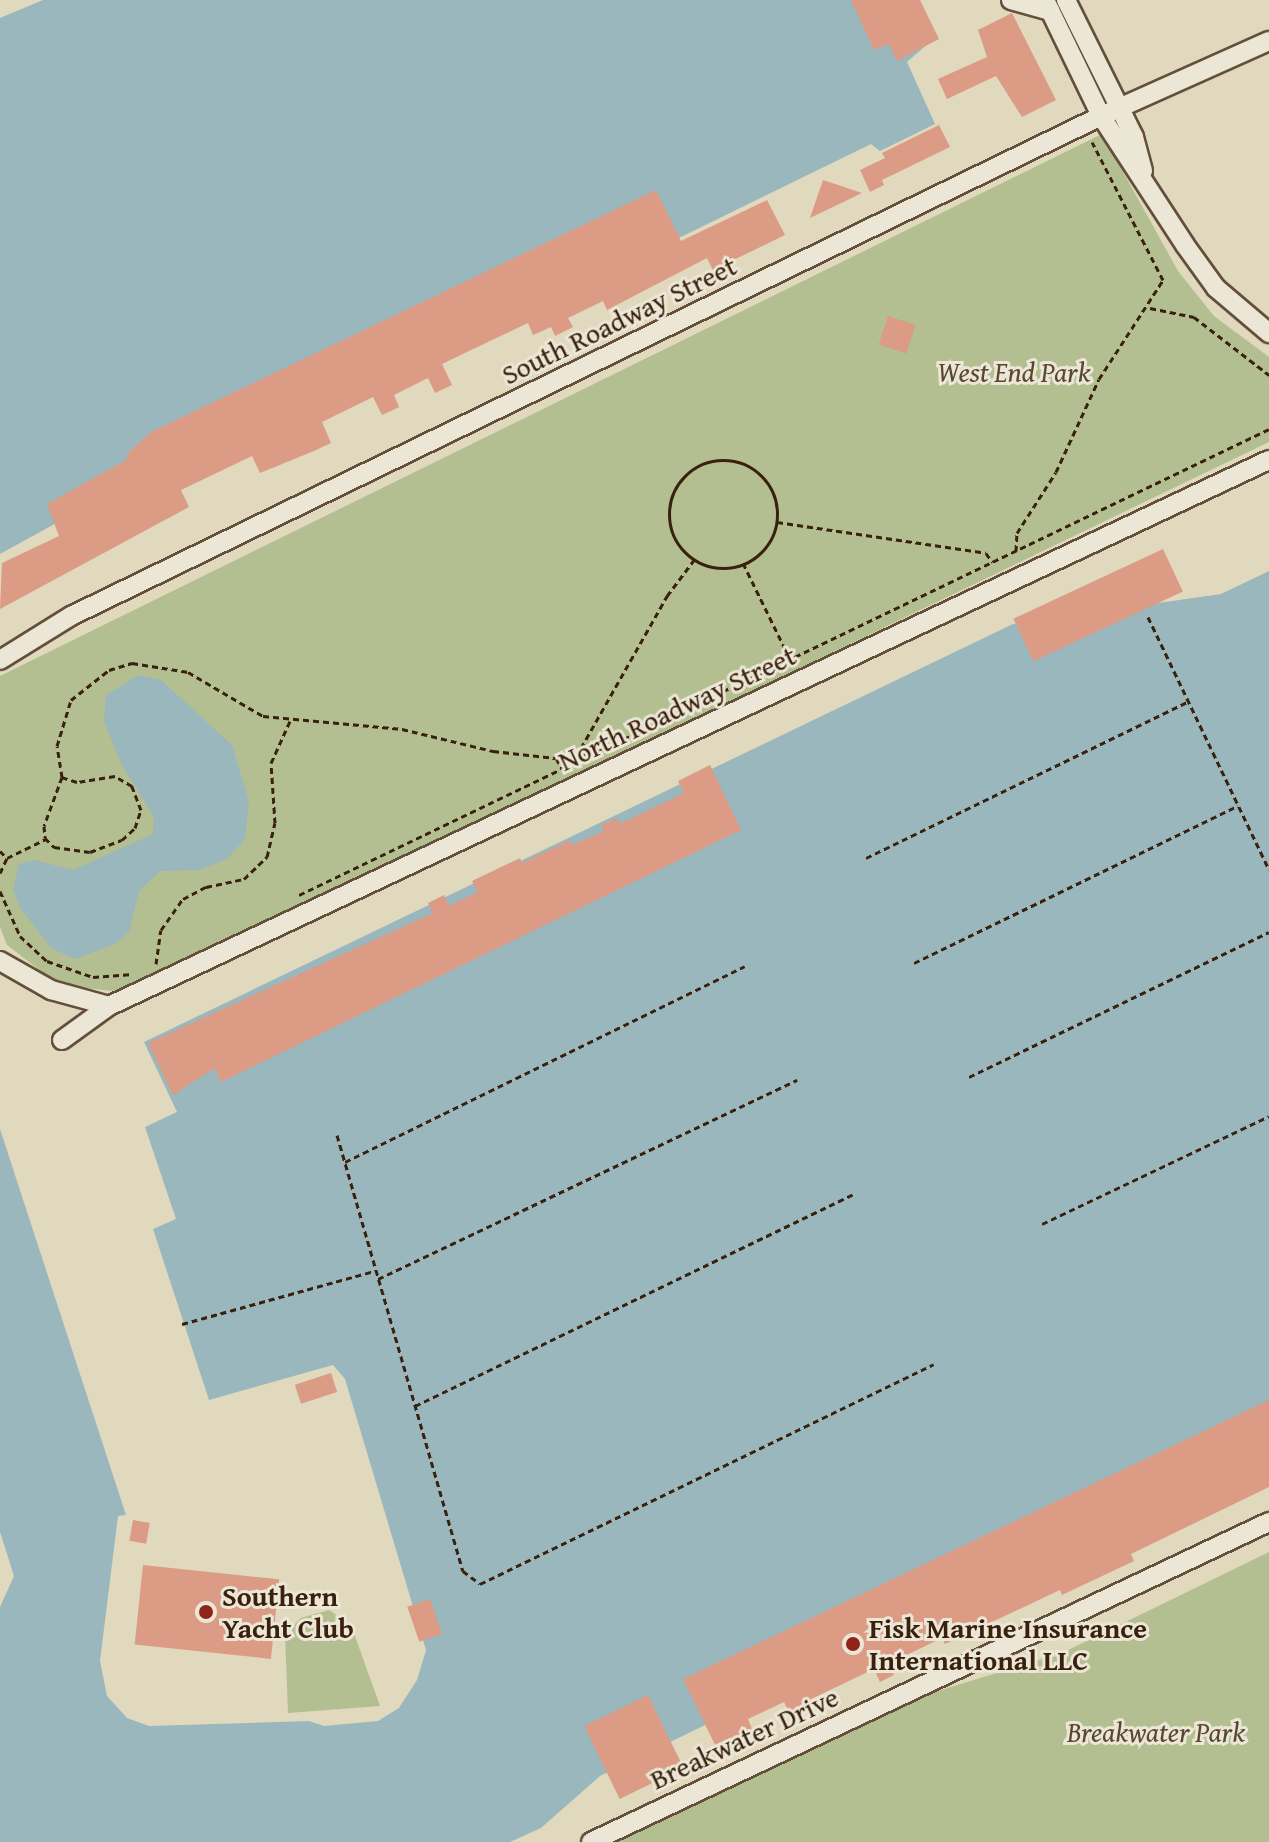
<!DOCTYPE html>
<html>
<head>
<meta charset="utf-8">
<style>
	body { margin:0 }
	#map { position:relative; width:1269px; height:1842px; overflow:hidden; background:#e0d9be; font-family:"Gentium Book Plus",serif }
	div>[style] { position:absolute }
	.green>* { inset:0; background:#b3bf90 }
	.water>* { inset:0; background:#99b7bc }
	.building>* { inset:0; background:#db9b84; transform-origin:0 0 }
	.path>* { height:3px; margin-top:-1.5px; transform-origin:0; background:repeating-linear-gradient(90deg,#39210e 0 6px,transparent 0 10px) }
	.path>.ring { margin:-1.5px; padding:0; box-sizing:content-box; background:none; border:3px solid #39210e; border-radius:50% }
	.roads { filter:drop-shadow(2px 0 #634f3a) drop-shadow(-2px 0 #634f3a) drop-shadow(0 2px #634f3a) drop-shadow(0 -2px #634f3a) }
	.minor>* { height:18px; margin:-9px; padding:0 9px; transform-origin:9px; border-radius:9px; background:#ebe6d5 }
	.dots>* { width:22px; height:22px; translate:-50% -50%; box-sizing:border-box; border:4px solid #ebe6d5; border-radius:50% }
	span { translate:-50% -50%; white-space:nowrap; text-align:center; line-height:1.15; -webkit-text-stroke:6px #ebe6d5; paint-order:stroke }
	.street-label { font-size:28px; color:#39210e }
	.park-label { font-size:28px; color:#58482e; font-style:italic }
	.poi-label { font-size:28px; color:#39210e; font-weight:700 }
	.left { translate:0 -50%; text-align:left }
</style>
</head>
<body>
<div id="map">
	<div class="green">
		<div style="clip-path:polygon(1102px 134px,1178px 271px,1214px 316px,1269px 357px,1269px 442px,144px 984px,112px 991px,59px 985px,7px 945px,0 927px,0 676px)"></div>
		<div style="clip-path:polygon(1269px 1552px,1269px 1842px,616px 1842px,928px 1694px,1062px 1653px)"></div>
		<div style="clip-path:polygon(329px 1610px,351px 1625px,380px 1706px,288px 1713px,285px 1634px,301px 1618px)"></div>
	</div>
	<div class="water">
		<div style="clip-path:polygon(43px 0,912px 0,932px 40px,907px 62px,935px 124px,880px 151px,871px 144px,685px 235px,131px 482px,0 554px,0 18px)"></div>
		<div style="clip-path:polygon(1269px 571px,1269px 1452px,600px 1776px,541px 1828px,510px 1842px,0 1842px,0 1607px,14px 1576px,0 1532px,0 1129px,126px 1515px,118px 1516px,100px 1661px,107px 1696px,127px 1718px,149px 1726px,309px 1721px,324px 1726px,378px 1721px,399px 1708px,417px 1680px,426px 1650px,345px 1379px,333px 1365px,209px 1400px,153px 1229px,176px 1219px,145px 1127px,177px 1112px,144px 1042px,1013px 624px,1221px 594px)"></div>
		<div style="clip-path:polygon(139px 675px,161px 680px,232px 745px,249px 801px,245px 839px,227px 859px,199px 870px,160px 871px,139px 891px,129px 932px,115px 944px,75px 959px,51px 948px,21px 909px,13px 890px,19px 864px,34px 860px,73px 870px,153px 834px,154px 817px,121px 764px,104px 721px,106px 695px)"></div>
	</div>
	<div class="building">
		<div style="clip-path:polygon(851px 0,920px 0,939px 39px,897px 61px,889px 44px,874px 50px)"></div>
		<div style="clip-path:polygon(1012px 13px,1056px 100px,1022px 117px,996px 76px,947px 99px,938px 79px,987px 57px,978px 30px)"></div>
		<div style="clip-path:polygon(939px 125px,950px 147px,882px 180px,884px 185px,870px 192px,860px 170px,885px 158px,882px 153px)"></div>
		<div style="clip-path:polygon(823px 180px,862px 193px,810px 218px)"></div>
		<div style="clip-path:polygon(656px 190px,681px 241px,767px 200px,785px 235px,713px 270px,707px 258px,607px 310px,603px 301px,568px 318px,573px 327px,555px 336px,551px 327px,533px 335px,528px 323px,442px 364px,452px 385px,435px 393px,428px 378px,394px 395px,399px 407px,382px 415px,373px 397px,322px 422px,331px 443px,314px 451px,260px 473px,252px 456px,181px 490px,189px 507px,0 609px,2px 563px,59px 536px,47px 504px,128px 459px,126px 455px,151px 432px)"></div>
		<div style="left:888px;top:316px;width:29px;height:30px;rotate:18deg"></div>
		<div style="left:1163px;top:549px;width:47px;height:165px;rotate:65deg"></div>
		<div style="clip-path:polygon(710px 765px,741px 830px,221px 1082px,215px 1068px,173px 1095px,148px 1043px,433px 913px,428px 903px,444px 895px,449px 906px,478px 892px,472px 881px,520px 858px,522px 863px,570px 840px,572px 845px,604px 831px,601px 825px,617px 818px,620px 824px,684px 793px,678px 781px)"></div>
		<div style="left:331px;top:1373px;width:20px;height:38px;rotate:72deg"></div>
		<div style="clip-path:polygon(1269px 1400px,1269px 1487px,1131px 1554px,1134px 1561px,1062px 1595px,1060px 1590px,945px 1644px,942px 1638px,888px 1664px,894px 1675px,880px 1682px,874px 1669px,805px 1702px,808px 1709px,791px 1717px,784px 1702px,748px 1719px,754px 1734px,718px 1751px,683px 1679px)"></div>
		<div style="left:133px;top:1520px;width:17px;height:21px;rotate:10deg"></div>
		<div style="left:143px;top:1565px;width:137px;height:80px;rotate:6deg"></div>
		<div style="left:430px;top:1599px;width:37px;height:24px;rotate:71deg"></div>
		<div style="left:648px;top:1695px;width:81px;height:71px;rotate:64deg"></div>
	</div>
	<div class="path">
		<div style="left:1150px;top:308px;width:45px;rotate:11.6deg"></div>
		<div style="left:1194px;top:317px;width:95px;rotate:37.7deg"></div>
		<div class="ring" style="left:669px;top:460px;width:105px;height:105px"></div>
		<div style="left:777px;top:522px;width:211px;rotate:8.4deg"></div>
		<div style="left:986px;top:553px;width:11px;rotate:56deg"></div>
		<div style="left:1016px;top:551px;width:18px;rotate:-87deg"></div>
		<div style="left:1017px;top:533px;width:72px;rotate:-57.4deg"></div>
		<div style="left:1056px;top:472px;width:102px;rotate:-65.2deg"></div>
		<div style="left:1099px;top:379px;width:118px;rotate:-57.1deg"></div>
		<div style="left:1163px;top:280px;width:155px;rotate:-117.2deg"></div>
		<div style="left:743px;top:563px;width:107px;rotate:63.9deg"></div>
		<div style="left:1148px;top:617px;width:280px;rotate:64.4deg"></div>
		<div style="left:586px;top:758px;width:11px;rotate:-117deg"></div>
		<div style="left:581px;top:748px;width:175px;rotate:-60.5deg"></div>
		<div style="left:667px;top:596px;width:45px;rotate:-53.1deg"></div>
		<div style="left:62px;top:777px;width:52px;rotate:110.2deg"></div>
		<div style="left:44px;top:826px;width:12px;rotate:85deg"></div>
		<div style="left:45px;top:838px;width:13px;rotate:45deg"></div>
		<div style="left:54px;top:847px;width:36px;rotate:8deg"></div>
		<div style="left:90px;top:852px;width:34px;rotate:-21deg"></div>
		<div style="left:122px;top:840px;width:18px;rotate:-43deg"></div>
		<div style="left:135px;top:828px;width:19px;rotate:-72deg"></div>
		<div style="left:141px;top:810px;width:26px;rotate:-111deg"></div>
		<div style="left:132px;top:786px;width:20px;rotate:-150deg"></div>
		<div style="left:115px;top:776px;width:38px;rotate:171deg"></div>
		<div style="left:77px;top:782px;width:16px;rotate:-162deg"></div>
		<div style="left:62px;top:777px;width:31px;rotate:-99deg"></div>
		<div style="left:57px;top:746px;width:48px;rotate:-73.1deg"></div>
		<div style="left:71px;top:700px;width:48px;rotate:-38.3deg"></div>
		<div style="left:109px;top:670px;width:24px;rotate:-17deg"></div>
		<div style="left:132px;top:663px;width:57px;rotate:9.1deg"></div>
		<div style="left:188px;top:672px;width:87px;rotate:30.4deg"></div>
		<div style="left:263px;top:716px;width:140px;rotate:5.3deg"></div>
		<div style="left:402px;top:729px;width:94px;rotate:13.6deg"></div>
		<div style="left:493px;top:751px;width:63px;rotate:6.3deg"></div>
		<div style="left:556px;top:758px;width:13px;rotate:61deg"></div>
		<div style="left:0;top:851px;width:10px;rotate:45deg"></div>
		<div style="left:866px;top:858px;width:359px;rotate:-25.9deg"></div>
		<div style="left:0;top:873px;width:17px;rotate:-65deg"></div>
		<div style="left:7px;top:858px;width:43px;rotate:-26deg"></div>
		<div style="left:0;top:891px;width:49px;rotate:66deg"></div>
		<div style="left:20px;top:936px;width:37px;rotate:43deg"></div>
		<div style="left:47px;top:961px;width:49px;rotate:19.2deg"></div>
		<div style="left:93px;top:977px;width:40px;rotate:-4.3deg"></div>
		<div style="left:299px;top:895px;width:1076px;rotate:-25.66deg"></div>
		<div style="left:914px;top:963px;width:360px;rotate:-25.9deg"></div>
		<div style="left:156px;top:964px;width:34px;rotate:-82deg"></div>
		<div style="left:161px;top:930px;width:38px;rotate:-55deg"></div>
		<div style="left:183px;top:899px;width:26px;rotate:-28deg"></div>
		<div style="left:206px;top:887px;width:39px;rotate:-12deg"></div>
		<div style="left:244px;top:879px;width:32px;rotate:-44deg"></div>
		<div style="left:267px;top:857px;width:35px;rotate:-77deg"></div>
		<div style="left:275px;top:823px;width:60px;rotate:-93.8deg"></div>
		<div style="left:271px;top:763px;width:46px;rotate:-65.7deg"></div>
		<div style="left:969px;top:1077px;width:333px;rotate:-25.8deg"></div>
		<div style="left:337px;top:1135px;width:454px;rotate:73.9deg"></div>
		<div style="left:463px;top:1571px;width:21px;rotate:37deg"></div>
		<div style="left:480px;top:1584px;width:504px;rotate:-25.85deg"></div>
		<div style="left:345px;top:1162px;width:445px;rotate:-26.1deg"></div>
		<div style="left:1042px;top:1224px;width:251px;rotate:-25.4deg"></div>
		<div style="left:378px;top:1279px;width:464px;rotate:-25.4deg"></div>
		<div style="left:182px;top:1324px;width:200px;rotate:-15.4deg"></div>
		<div style="left:415px;top:1406px;width:487px;rotate:-25.8deg"></div>
	</div>
	<div class="roads">
		<div class="minor">
			<div style="left:1011px;top:0;width:41px;rotate:15.8deg"></div>
			<div style="left:1045px;top:0;width:129px;rotate:64.2deg"></div>
			<div style="left:1101px;top:116px;width:154px;rotate:56.9deg"></div>
			<div style="left:1185px;top:245px;width:53px;rotate:54.2deg"></div>
			<div style="left:1216px;top:288px;width:70px;rotate:40.3deg"></div>
			<div style="left:1066px;top:0;width:153px;rotate:63.6deg"></div>
			<div style="left:1134px;top:137px;width:35px;rotate:75deg"></div>
			<div style="left:0;top:660px;width:84px;rotate:-31.8deg"></div>
			<div style="left:71px;top:616px;width:1145px;rotate:-25.89deg"></div>
			<div style="left:1101px;top:116px;width:184px;rotate:-24.1deg"></div>
			<div style="left:0;top:961px;width:59px;rotate:29.6deg"></div>
			<div style="left:51px;top:990px;width:60px;rotate:15.4deg"></div>
			<div style="left:62px;top:1040px;width:58px;rotate:-35.9deg"></div>
			<div style="left:109px;top:1006px;width:1282px;rotate:-25.21deg"></div>
			<div style="left:591px;top:1842px;width:750px;rotate:-25.27deg"></div>
		</div>
	</div>
	<div class="dots">
		<div style="left:206px;top:1612px;background:#8f2418"></div>
		<div style="left:853px;top:1644px;background:#8f2418"></div>
	</div>
	<div class="street-label">
		<span style="left:619px;top:320px;rotate:-26deg">South Roadway Street</span>
		<span style="left:677px;top:708px;rotate:-25deg">North Roadway Street</span>
		<span style="left:744px;top:1738px;rotate:-25deg">Breakwater Drive</span>
	</div>
	<div class="park-label">
		<span style="left:1014px;top:372px">West End Park</span>
		<span style="left:1156px;top:1732px">Breakwater Park</span>
	</div>
	<div class="poi-label">
		<span class="left" style="left:222px;top:1612px">Southern<br>Yacht Club</span>
		<span class="left" style="left:869px;top:1644px">Fisk Marine Insurance<br>International LLC</span>
	</div>
</div>
</body>
</html>
